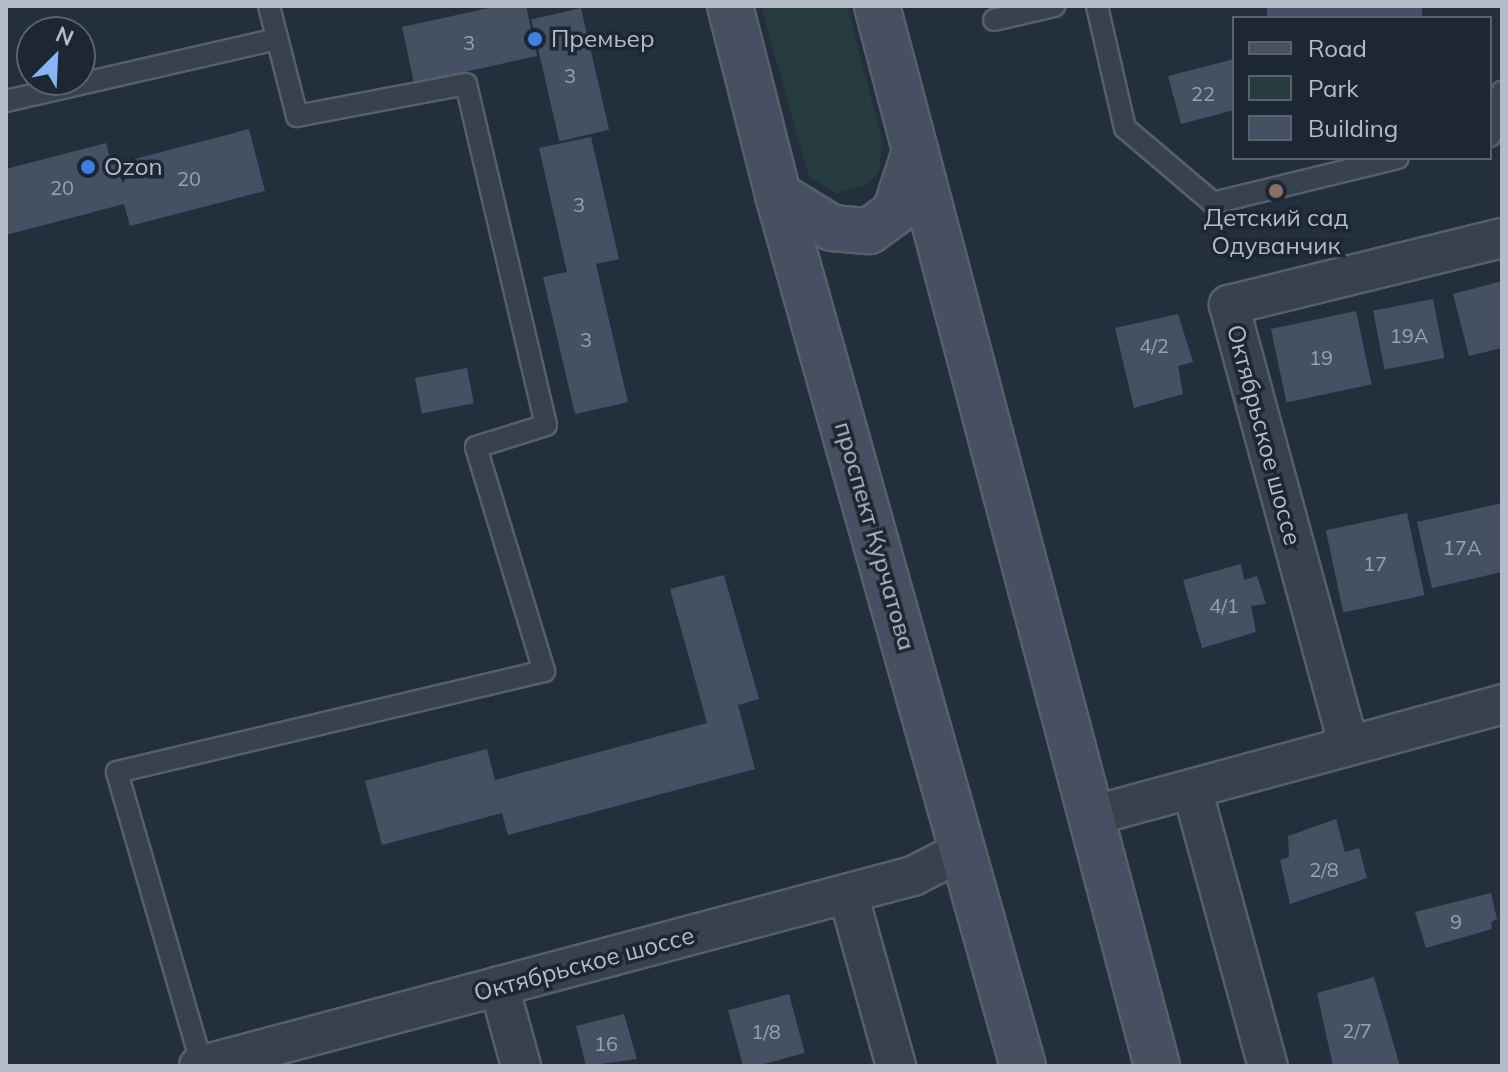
<!DOCTYPE html>
<html>
<head>
<meta charset="utf-8">
<style>
	body { margin:0 }
	#map { position:relative; width:1508px; height:1072px; overflow:hidden; background:#242f3e; font-family:Mulish,sans-serif }
	div>[style] { position:absolute }
	.green>* { inset:0; background:#263c3f }
	.building>* { inset:0; background:#455162; transform-origin:0 0 }
	.roads { filter:drop-shadow(2px 0 #565f6c) drop-shadow(-2px 0 #565f6c) drop-shadow(0 2px #565f6c) drop-shadow(0 -2px #565f6c) }
	.service>* { height:20px; margin:-10px; padding:0 10px; transform-origin:10px; border-radius:10px; background:#38414e }
	.minor>* { height:38px; margin:-19px; padding:0 19px; transform-origin:19px; border-radius:19px; background:#38414e }
	.secondary>* { height:44px; margin:-22px; padding:0 22px; transform-origin:22px; border-radius:22px; background:#465061 }
	.dots>* { width:22px; height:22px; translate:-50% -50%; box-sizing:border-box; border:4px solid #1d2633; border-radius:50% }
	span { translate:-50% -50%; white-space:nowrap; text-align:center; line-height:1.15; -webkit-text-stroke:7px #1d2633; paint-order:stroke }
	.number-label { font-size:20px; color:#98a1af }
	.number-label span { -webkit-text-stroke-width:0 }
	.poi-label { font-size:24px; color:#b4bcc9 }
	.left { translate:0 -50%; text-align:left }
	.street-label { font-size:24px; color:#b4bcc9 }
	.frame { position:absolute; inset:0; border:8px solid #b4bcc9; pointer-events:none }
	.legend { position:absolute; left:1232px; top:16px; width:260px; height:144px; box-sizing:border-box; background:#1d2633; border:2px solid #59626f; margin:0; padding:10px 14px; list-style:none; font-size:24px; color:#b4bcc9 }
	.legend li { display:flex; align-items:center; gap:16px; height:40px }
	.legend b { width:40px; border:2px solid #59626f }
	.north { position:absolute; left:16px; top:16px; width:80px; height:80px; box-sizing:border-box; background:#1d2633; border:2px solid #59626f; border-radius:50%; rotate:24deg; font-size:22px; font-weight:700; line-height:32px; text-align:center; color:#b4bcc9 }
	.north::after { content:''; display:block; margin:auto; width:28px; height:36px; background:#8ab4f8; clip-path:polygon(50% 0,100% 100%,50% 72%,0 100%) }
</style>
</head>
<body>
<div id="map">
	<div class="green">
		<div style="clip-path:polygon(761px 6px,847px 6px,882px 140px,879px 172px,868px 184px,837px 193px,809px 177px)"></div>
	</div>
	<div class="building">
		<div style="clip-path:polygon(498px 6px,526px 6px,537px 56px,414px 83px,402px 27px)"></div>
		<div style="left:1267px;top:6px;width:155px;height:13px"></div>
		<div style="left:581px;top:8px;width:125px;height:51px;rotate:77deg"></div>
		<div style="clip-path:polygon(1234px 59px,1234px 110px,1181px 124px,1168px 76px)"></div>
		<div style="clip-path:polygon(249px 129px,265px 191px,130px 226px,124px 204px,6px 235px,6px 169px,106px 143px,112px 165px)"></div>
		<div style="clip-path:polygon(591px 137px,619px 259px,596px 264px,628px 402px,575px 414px,543px 277px,567px 272px,539px 148px)"></div>
		<div style="clip-path:polygon(1502px 281px,1502px 348px,1469px 356px,1453px 294px)"></div>
		<div style="left:1433px;top:299px;width:60px;height:61px;rotate:79deg"></div>
		<div style="left:1356px;top:311px;width:75px;height:87px;rotate:78deg"></div>
		<div style="clip-path:polygon(1178px 314px,1193px 362px,1178px 366px,1183px 394px,1134px 408px,1115px 328px)"></div>
		<div style="left:467px;top:368px;width:36px;height:53px;rotate:79deg"></div>
		<div style="clip-path:polygon(1502px 503px,1502px 572px,1432px 588px,1417px 522px)"></div>
		<div style="left:1407px;top:513px;width:84px;height:83px;rotate:78deg"></div>
		<div style="clip-path:polygon(1241px 564px,1244px 580px,1257px 576px,1266px 604px,1251px 606px,1256px 632px,1202px 648px,1183px 580px)"></div>
		<div style="clip-path:polygon(724px 575px,759px 699px,738px 705px,755px 769px,508px 835px,502px 813px,382px 845px,365px 781px,487px 749px,495px 780px,707px 723px,670px 589px)"></div>
		<div style="clip-path:polygon(1336px 819px,1345px 852px,1359px 848px,1367px 878px,1290px 904px,1280px 860px,1289px 857px,1288px 836px)"></div>
		<div style="clip-path:polygon(1491px 893px,1497px 919px,1491px 922px,1492px 929px,1426px 948px,1415px 912px)"></div>
		<div style="clip-path:polygon(1374px 977px,1400px 1066px,1333px 1066px,1317px 993px)"></div>
		<div style="left:789px;top:994px;width:61px;height:63px;rotate:75deg"></div>
		<div style="clip-path:polygon(624px 1014px,637px 1059px,586px 1066px,576px 1026px)"></div>
	</div>
	<div class="roads">
		<div class="service">
			<div style="left:1097px;top:6px;width:125px;rotate:77.1deg"></div>
			<div style="left:1125px;top:128px;width:116px;rotate:40.4deg"></div>
			<div style="left:1213px;top:203px;width:190px;rotate:-13.7deg"></div>
			<div style="left:994px;top:20px;width:62px;rotate:-13.1deg"></div>
			<div style="left:6px;top:101px;width:278px;rotate:-12.9deg"></div>
			<div style="left:1490px;top:136px;width:46px;rotate:-74.7deg"></div>
			<div style="left:202px;top:1065px;width:305px;rotate:-106.2deg"></div>
			<div style="left:117px;top:772px;width:439px;rotate:-13.3deg"></div>
			<div style="left:544px;top:671px;width:234px;rotate:-106.9deg"></div>
			<div style="left:476px;top:447px;width:73px;rotate:-17.4deg"></div>
			<div style="left:546px;top:425px;width:350px;rotate:-103.2deg"></div>
			<div style="left:466px;top:84px;width:172px;rotate:169.3deg"></div>
			<div style="left:297px;top:116px;width:114px;rotate:-104.3deg"></div>
		</div>
		<div class="minor">
			<div style="left:1348px;top:743px;width:454px;rotate:-105.2deg"></div>
			<div style="left:1229px;top:305px;width:281px;rotate:-13.8deg"></div>
			<div style="left:1192px;top:789px;width:287px;rotate:74.7deg"></div>
			<div style="left:1091px;top:816px;width:426px;rotate:-15.2deg"></div>
			<div style="left:848px;top:894px;width:179px;rotate:74.4deg"></div>
			<div style="left:499px;top:986px;width:83px;rotate:74.6deg"></div>
			<div style="left:199px;top:1066px;width:739px;rotate:-14.9deg"></div>
			<div style="left:913px;top:876px;width:57px;rotate:-27deg"></div>
		</div>
		<div class="secondary">
			<div style="left:730px;top:6px;width:195px;rotate:75.7deg"></div>
			<div style="left:778px;top:195px;width:905px;rotate:74.29deg"></div>
			<div style="left:877px;top:6px;width:1096px;rotate:75.2deg"></div>
			<div style="left:778px;top:195px;width:63px;rotate:31.4deg"></div>
			<div style="left:832px;top:228px;width:37px;rotate:5deg"></div>
			<div style="left:869px;top:231px;width:32px;rotate:-36deg"></div>
			<div style="left:895px;top:212px;width:63px;rotate:-71.6deg"></div>
		</div>
	</div>
	<div class="dots">
		<div style="left:535px;top:39px;background:#3f7fe0"></div>
		<div style="left:88px;top:167px;background:#3f7fe0"></div>
		<div style="left:1276px;top:191px;background:#8d6e63"></div>
	</div>
	<div class="number-label">
		<span style="left:469px;top:42px">3</span>
		<span style="left:570px;top:75px">3</span>
		<span style="left:1203px;top:93px">22</span>
		<span style="left:189px;top:178px">20</span>
		<span style="left:62px;top:187px">20</span>
		<span style="left:579px;top:204px">3</span>
		<span style="left:1409px;top:335px">19А</span>
		<span style="left:586px;top:339px">3</span>
		<span style="left:1154px;top:345px">4/2</span>
		<span style="left:1321px;top:357px">19</span>
		<span style="left:1462px;top:547px">17А</span>
		<span style="left:1375px;top:563px">17</span>
		<span style="left:1224px;top:605px">4/1</span>
		<span style="left:1324px;top:869px">2/8</span>
		<span style="left:1456px;top:921px">9</span>
		<span style="left:1357px;top:1030px">2/7</span>
		<span style="left:766px;top:1031px">1/8</span>
		<span style="left:606px;top:1043px">16</span>
	</div>
	<div class="poi-label">
		<span class="left" style="left:551px;top:39px">Премьер</span>
		<span class="left" style="left:104px;top:167px">Ozon</span>
		<span style="left:1276px;top:232px">Детский сад<br>Одуванчик</span>
	</div>
	<div class="street-label">
		<span style="left:1264px;top:435px;rotate:75deg">Октябрьское шоссе</span>
		<span style="left:875px;top:536px;rotate:74deg">проспект Курчатова</span>
		<span style="left:584px;top:964px;rotate:-15deg">Октябрьское шоссе</span>
	</div>
	<div class="frame"></div>
	<ul class="legend">
	<li><b style="height:10px;background:#465061"></b>Road</li>
	<li><b style="height:22px;background:#263c3f"></b>Park</li>
	<li><b style="height:22px;background:#455162"></b>Building</li>
	</ul>
	<div class="north">N</div>
</div>
</body>
</html>
